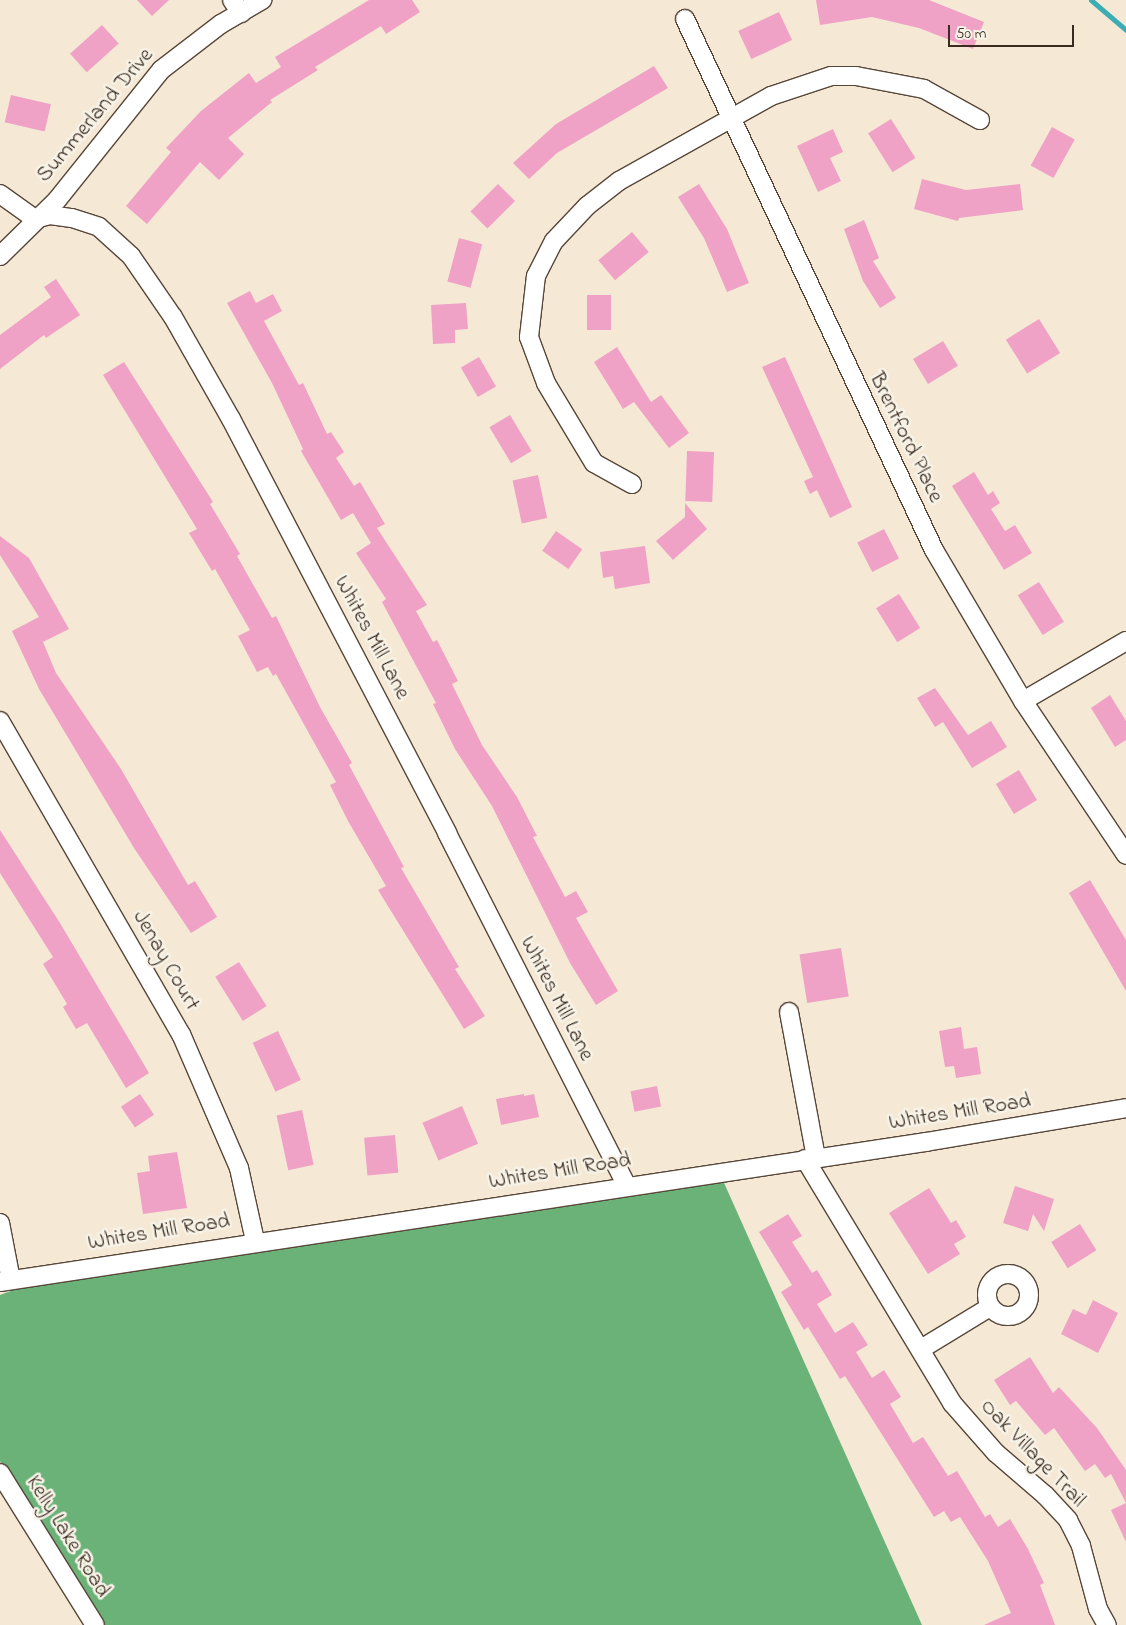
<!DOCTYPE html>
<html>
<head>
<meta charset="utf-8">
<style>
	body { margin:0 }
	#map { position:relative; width:1126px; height:1625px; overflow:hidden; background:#f5e9d5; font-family:"Indie Flower",sans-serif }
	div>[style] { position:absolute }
	.forest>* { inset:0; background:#6ab278 }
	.stream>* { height:5px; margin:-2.5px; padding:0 2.5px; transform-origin:2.5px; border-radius:2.5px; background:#3badb4 }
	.building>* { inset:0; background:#efa2c6; transform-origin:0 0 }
	.roads { filter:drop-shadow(1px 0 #574739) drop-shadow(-1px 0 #574739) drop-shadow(0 1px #574739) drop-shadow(0 -1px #574739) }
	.minor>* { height:18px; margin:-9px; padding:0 9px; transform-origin:9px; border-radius:9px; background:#fff }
	.minor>.ring { margin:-9px; padding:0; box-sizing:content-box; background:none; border:18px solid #fff; border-radius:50% }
	span { translate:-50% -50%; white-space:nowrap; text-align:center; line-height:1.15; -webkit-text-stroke:5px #f7f3e8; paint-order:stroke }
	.street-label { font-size:22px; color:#3b2a1e }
	.scale { position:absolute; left:948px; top:25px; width:126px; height:22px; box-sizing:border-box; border:2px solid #3b2a1e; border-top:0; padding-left:6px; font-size:15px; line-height:18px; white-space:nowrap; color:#3b2a1e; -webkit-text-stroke:4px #f7f3e8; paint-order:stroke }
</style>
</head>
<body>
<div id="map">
	<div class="forest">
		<div style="clip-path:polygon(716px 1165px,922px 1625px,94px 1625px,0 1461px,0 1295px,84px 1263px)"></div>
	</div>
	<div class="stream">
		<div style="left:1091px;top:0;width:46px;rotate:40.6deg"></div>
	</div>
	<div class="building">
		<div style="clip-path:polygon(137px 0,169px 0,152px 16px)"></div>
		<div style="clip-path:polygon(369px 0,412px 0,420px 12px,386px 34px,381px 26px,315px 67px,318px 70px,270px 100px,272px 102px,228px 138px,244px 154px,219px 180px,200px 162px,147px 224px,126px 206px,171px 152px,166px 148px,201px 111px,249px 73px,256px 83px,281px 67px,275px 57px)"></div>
		<div style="clip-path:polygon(816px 0,929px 0,984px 22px,973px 49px,919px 28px,872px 17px,820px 25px)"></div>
		<div style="left:779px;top:12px;width:31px;height:45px;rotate:65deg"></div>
		<div style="left:102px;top:25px;width:25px;height:43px;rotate:48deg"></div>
		<div style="clip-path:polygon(654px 66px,668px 88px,557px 153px,529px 179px,513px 163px,556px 124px)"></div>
		<div style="left:11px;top:95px;width:41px;height:28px;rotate:13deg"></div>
		<div style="left:891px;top:119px;width:46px;height:27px;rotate:58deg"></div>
		<div style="left:1052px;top:127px;width:26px;height:44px;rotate:29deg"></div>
		<div style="clip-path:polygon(833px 129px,843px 152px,830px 158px,841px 181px,818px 192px,797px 146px)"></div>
		<div style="clip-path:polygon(922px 179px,966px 190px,1020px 184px,1023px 210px,959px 218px,958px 221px,914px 209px)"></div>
		<div style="left:498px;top:184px;width:24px;height:39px;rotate:45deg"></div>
		<div style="clip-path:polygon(699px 184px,727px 229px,749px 283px,727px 292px,704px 238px,678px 197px)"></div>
		<div style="clip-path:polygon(864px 220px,879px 258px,873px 261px,896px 298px,880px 308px,863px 281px,844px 229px)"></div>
		<div style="left:632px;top:232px;width:26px;height:44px;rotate:50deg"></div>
		<div style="left:459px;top:238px;width:24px;height:45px;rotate:15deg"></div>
		<div style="clip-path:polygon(56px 279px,80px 315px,46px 338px,44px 335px,0 369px,0 335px,51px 297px,44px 287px)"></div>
		<div style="clip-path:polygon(250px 291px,256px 303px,273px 294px,282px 311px,264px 321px,299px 385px,303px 383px,327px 434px,331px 432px,344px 452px,336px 458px,354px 486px,360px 482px,385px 524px,377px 528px,427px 605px,416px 611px,433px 642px,437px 640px,458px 681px,452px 684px,482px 745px,517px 797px,537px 836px,533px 837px,565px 897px,576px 891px,588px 912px,576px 918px,618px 991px,596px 1005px,570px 963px,492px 806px,455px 749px,433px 704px,436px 703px,382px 602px,386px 599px,356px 553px,371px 543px,353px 513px,341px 520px,301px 451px,303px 449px,272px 383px,227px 303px)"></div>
		<div style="left:587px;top:295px;width:24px;height:35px"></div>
		<div style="clip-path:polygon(466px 303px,468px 329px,455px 330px,455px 343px,433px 344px,431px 305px)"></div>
		<div style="left:1039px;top:319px;width:40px;height:39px;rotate:58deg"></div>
		<div style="left:943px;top:341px;width:29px;height:35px;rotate:59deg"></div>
		<div style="clip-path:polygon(617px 347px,651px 402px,661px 395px,689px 433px,669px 448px,634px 402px,623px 409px,594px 362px)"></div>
		<div style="left:479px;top:357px;width:34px;height:21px;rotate:60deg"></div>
		<div style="clip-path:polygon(785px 357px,852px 507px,830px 518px,817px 490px,810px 494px,804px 481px,813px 477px,762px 367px)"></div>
		<div style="clip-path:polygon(124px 362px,213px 502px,210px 504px,240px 554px,237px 556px,272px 618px,276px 616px,320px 707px,352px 763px,349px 765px,404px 867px,401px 868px,459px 967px,455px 969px,485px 1016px,464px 1029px,378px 890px,386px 886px,348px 821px,330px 785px,336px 782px,276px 674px,273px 676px,268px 667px,257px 672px,238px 636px,250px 630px,215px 569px,212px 571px,189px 533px,197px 529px,103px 375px)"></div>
		<div style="left:510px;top:415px;width:42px;height:24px;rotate:59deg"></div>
		<div style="left:687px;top:451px;width:27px;height:50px;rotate:2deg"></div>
		<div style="clip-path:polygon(974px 472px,988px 495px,993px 491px,1000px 503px,991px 509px,1005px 531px,1015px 525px,1032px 553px,1004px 570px,952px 486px)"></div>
		<div style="left:538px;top:475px;width:44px;height:26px;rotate:78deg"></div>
		<div style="clip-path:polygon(685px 503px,707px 529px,673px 560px,656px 541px,685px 517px)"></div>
		<div style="left:884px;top:529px;width:33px;height:30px;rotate:63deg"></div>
		<div style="left:556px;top:531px;width:32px;height:24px;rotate:35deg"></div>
		<div style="clip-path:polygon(0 536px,29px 558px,69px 629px,43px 642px,56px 673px,121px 769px,188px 885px,195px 881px,217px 917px,191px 933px,134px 848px,39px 689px,12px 631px,39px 617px,0 555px)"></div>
		<div style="clip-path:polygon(645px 546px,650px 583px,615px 589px,613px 576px,603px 578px,600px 552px)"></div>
		<div style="left:1039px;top:582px;width:47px;height:25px;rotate:58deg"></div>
		<div style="left:899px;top:594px;width:40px;height:27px;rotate:58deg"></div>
		<div style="clip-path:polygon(935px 688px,968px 735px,991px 721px,1007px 747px,972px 768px,943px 722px,935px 727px,917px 698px)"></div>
		<div style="clip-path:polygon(1110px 695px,1126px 721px,1126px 740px,1115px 747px,1091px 708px)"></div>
		<div style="left:1019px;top:770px;width:35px;height:27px;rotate:59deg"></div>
		<div style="clip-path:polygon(0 830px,60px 923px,149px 1073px,126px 1088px,87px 1023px,76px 1029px,63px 1007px,67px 1004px,43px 964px,53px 957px,0 873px)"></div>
		<div style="clip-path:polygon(1090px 880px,1126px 940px,1126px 991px,1069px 893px)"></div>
		<div style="left:841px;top:948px;width:49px;height:42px;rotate:81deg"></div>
		<div style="left:239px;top:962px;width:52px;height:28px;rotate:58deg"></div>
		<div style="clip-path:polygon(961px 1027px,964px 1049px,977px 1047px,981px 1074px,956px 1078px,954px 1066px,945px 1067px,939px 1031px)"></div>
		<div style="left:278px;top:1031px;width:54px;height:28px;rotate:65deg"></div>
		<div style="left:657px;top:1086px;width:21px;height:27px;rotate:79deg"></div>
		<div style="left:140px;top:1094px;width:25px;height:23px;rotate:56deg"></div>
		<div style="clip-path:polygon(524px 1094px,524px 1096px,534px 1094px,539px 1117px,501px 1125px,496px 1099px)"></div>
		<div style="left:462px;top:1106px;width:41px;height:43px;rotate:67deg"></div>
		<div style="left:302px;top:1110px;width:56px;height:26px;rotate:78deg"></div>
		<div style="left:395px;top:1135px;width:38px;height:31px;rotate:85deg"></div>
		<div style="clip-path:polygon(177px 1152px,187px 1208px,143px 1214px,137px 1173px,150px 1171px,148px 1156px)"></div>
		<div style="clip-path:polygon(1015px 1186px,1054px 1199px,1044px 1231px,1033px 1214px,1028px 1231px,1003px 1223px)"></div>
		<div style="clip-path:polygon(929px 1188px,951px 1223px,956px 1220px,966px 1237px,954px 1244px,960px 1254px,928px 1274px,889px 1213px)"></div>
		<div style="clip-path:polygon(788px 1214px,802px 1236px,792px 1242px,812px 1273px,817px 1270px,832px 1295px,817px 1304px,835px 1333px,853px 1322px,868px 1345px,856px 1352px,872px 1378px,884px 1370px,901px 1397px,890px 1404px,913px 1443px,923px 1437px,948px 1476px,957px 1471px,985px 1517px,990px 1514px,998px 1527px,1010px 1519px,1028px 1549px,1044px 1583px,1040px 1585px,1055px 1625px,984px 1625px,1011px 1613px,988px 1561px,960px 1517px,951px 1522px,944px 1511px,934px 1517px,845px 1376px,840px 1379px,808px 1327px,804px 1330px,781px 1292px,792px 1285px,759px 1232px)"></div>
		<div style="left:1080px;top:1224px;width:31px;height:34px;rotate:58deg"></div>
		<div style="clip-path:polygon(1093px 1300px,1118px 1313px,1098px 1353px,1061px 1334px,1073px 1309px,1086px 1315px)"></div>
		<div style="clip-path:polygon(1030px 1357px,1053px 1393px,1059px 1387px,1097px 1428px,1126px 1470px,1126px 1542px,1111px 1510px,1126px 1503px,1111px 1474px,1105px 1478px,1095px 1464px,1085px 1471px,1054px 1428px,1045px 1435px,1016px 1401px,1010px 1405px,994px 1380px)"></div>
	</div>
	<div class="roads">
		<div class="minor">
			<div style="left:232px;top:0;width:16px;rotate:55deg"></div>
			<div style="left:685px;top:19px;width:586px;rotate:64.88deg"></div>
			<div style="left:934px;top:550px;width:175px;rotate:59.5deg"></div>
			<div style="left:1023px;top:701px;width:185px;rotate:56.2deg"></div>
			<div style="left:0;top:194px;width:43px;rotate:35.5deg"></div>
			<div style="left:35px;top:219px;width:16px;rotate:-15deg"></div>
			<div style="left:50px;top:215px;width:22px;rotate:8deg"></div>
			<div style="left:72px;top:218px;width:28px;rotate:18deg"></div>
			<div style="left:99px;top:227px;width:43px;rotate:42.2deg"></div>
			<div style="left:131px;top:256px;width:74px;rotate:55.5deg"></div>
			<div style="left:173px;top:317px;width:117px;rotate:60.4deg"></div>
			<div style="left:231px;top:419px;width:467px;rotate:62.4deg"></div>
			<div style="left:447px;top:833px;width:395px;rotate:63deg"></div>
			<div style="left:0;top:256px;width:80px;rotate:-44.5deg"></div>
			<div style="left:57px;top:200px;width:166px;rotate:-51.3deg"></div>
			<div style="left:161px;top:70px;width:76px;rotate:-37.5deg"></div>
			<div style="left:221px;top:24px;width:48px;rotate:-30.3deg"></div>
			<div style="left:632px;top:484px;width:43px;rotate:-151.1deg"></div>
			<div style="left:594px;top:463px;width:93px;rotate:-121deg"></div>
			<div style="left:546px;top:383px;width:49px;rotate:-110.3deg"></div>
			<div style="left:529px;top:337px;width:61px;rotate:-83.5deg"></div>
			<div style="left:536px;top:276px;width:39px;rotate:-63deg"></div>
			<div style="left:554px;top:241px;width:48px;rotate:-46.7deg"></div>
			<div style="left:587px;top:206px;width:41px;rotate:-38deg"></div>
			<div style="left:619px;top:181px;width:174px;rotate:-29.2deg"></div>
			<div style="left:771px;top:96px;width:63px;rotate:-18.4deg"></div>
			<div style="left:831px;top:76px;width:25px"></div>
			<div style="left:856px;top:76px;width:69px;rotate:10.8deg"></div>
			<div style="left:924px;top:89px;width:64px;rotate:29deg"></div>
			<div style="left:1023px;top:701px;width:119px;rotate:-30.2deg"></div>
			<div style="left:0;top:721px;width:362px;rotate:60deg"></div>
			<div style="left:181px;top:1034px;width:146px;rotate:66.6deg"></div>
			<div style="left:239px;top:1168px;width:75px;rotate:77.6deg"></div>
			<div style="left:789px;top:1012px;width:148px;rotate:79.5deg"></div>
			<div style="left:805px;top:1159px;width:285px;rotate:58.9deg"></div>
			<div style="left:952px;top:1403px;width:67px;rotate:48.7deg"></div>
			<div style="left:996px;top:1453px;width:65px;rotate:40.6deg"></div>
			<div style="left:1045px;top:1495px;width:34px;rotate:47deg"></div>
			<div style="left:1068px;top:1520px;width:29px;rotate:63deg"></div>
			<div style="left:1081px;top:1546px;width:65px;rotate:74.9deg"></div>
			<div style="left:1098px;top:1609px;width:18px;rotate:61deg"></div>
			<div style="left:0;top:1223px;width:58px;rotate:79.1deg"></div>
			<div class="ring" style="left:987px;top:1274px;width:24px;height:24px"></div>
			<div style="left:0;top:1282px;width:937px;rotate:-8.6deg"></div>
			<div style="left:926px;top:1142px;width:203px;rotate:-9.6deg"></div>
			<div style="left:921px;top:1349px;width:81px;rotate:-31.3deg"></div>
			<div style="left:0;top:1473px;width:179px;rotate:58deg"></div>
		</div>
	</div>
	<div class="street-label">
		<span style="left:96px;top:116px;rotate:-50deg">Summerland Drive</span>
		<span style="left:905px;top:438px;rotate:64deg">Brentford Place</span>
		<span style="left:371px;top:638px;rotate:62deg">Whites Mill Lane</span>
		<span style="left:165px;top:961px;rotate:60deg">Jenay Court</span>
		<span style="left:556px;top:999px;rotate:63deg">Whites Mill Lane</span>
		<span style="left:960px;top:1113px;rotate:-9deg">Whites Mill Road</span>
		<span style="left:560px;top:1172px;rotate:-9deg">Whites Mill Road</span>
		<span style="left:159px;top:1233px;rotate:-9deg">Whites Mill Road</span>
		<span style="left:1032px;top:1454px;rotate:46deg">Oak Village Trail</span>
		<span style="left:67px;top:1537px;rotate:58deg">Kelly Lake Road</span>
	</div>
	<div class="scale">50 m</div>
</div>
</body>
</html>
